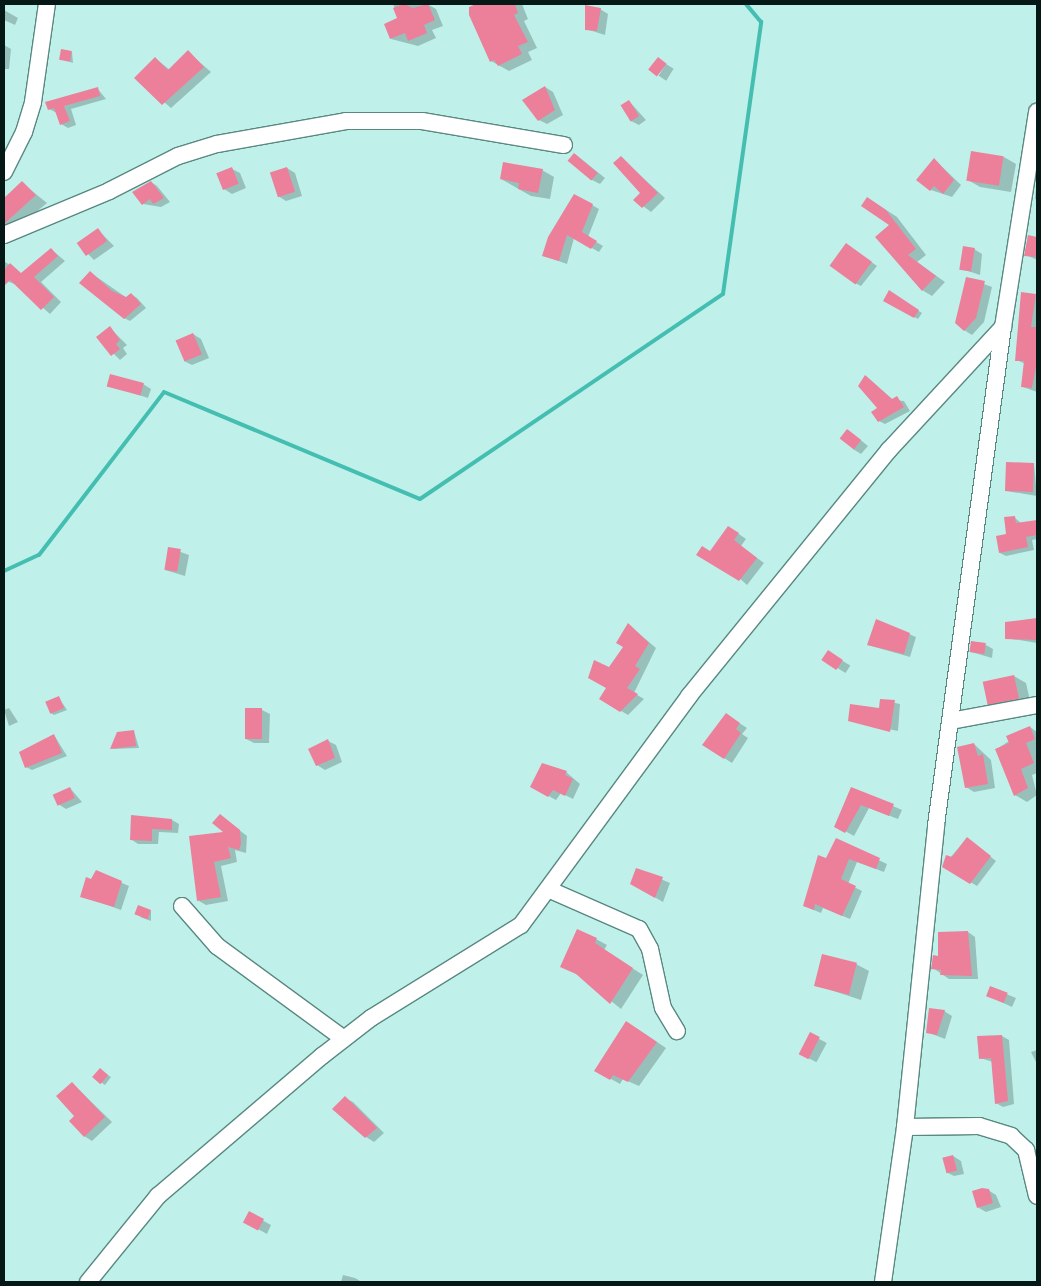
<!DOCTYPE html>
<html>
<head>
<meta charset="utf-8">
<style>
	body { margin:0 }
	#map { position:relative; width:1041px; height:1286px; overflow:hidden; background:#bff1ea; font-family:"Exo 2",sans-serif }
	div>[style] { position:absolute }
	.shadow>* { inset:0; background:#0003; transform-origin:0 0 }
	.stream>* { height:4px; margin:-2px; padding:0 2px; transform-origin:2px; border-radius:2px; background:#45beb2 }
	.building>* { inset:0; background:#ec809a; transform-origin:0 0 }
	.roads { filter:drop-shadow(1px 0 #598882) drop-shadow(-1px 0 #598882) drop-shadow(0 1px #598882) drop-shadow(0 -1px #598882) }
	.minor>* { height:16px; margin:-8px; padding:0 8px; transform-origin:8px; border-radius:8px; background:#fff }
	span { translate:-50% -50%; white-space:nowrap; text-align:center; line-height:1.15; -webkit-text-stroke:5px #fff; paint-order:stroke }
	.frame { position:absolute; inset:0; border:5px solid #051816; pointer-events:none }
</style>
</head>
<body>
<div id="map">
	<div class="shadow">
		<div style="clip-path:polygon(393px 4px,427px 4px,436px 9px,443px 26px,432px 30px,436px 38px,418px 46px,391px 39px,399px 19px)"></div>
		<div style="clip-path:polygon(474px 4px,522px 4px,528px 19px,524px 21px,537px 48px,528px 52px,532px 60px,509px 71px,491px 61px,470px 15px)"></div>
		<div style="clip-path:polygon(600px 9px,608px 14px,605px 35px,586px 29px)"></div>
		<div style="clip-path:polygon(4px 10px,18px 18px,15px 25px,4px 20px)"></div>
		<div style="clip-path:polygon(4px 45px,11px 49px,9px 69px,4px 69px)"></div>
		<div style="clip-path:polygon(72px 52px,73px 63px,61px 59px)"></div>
		<div style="clip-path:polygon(188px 52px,211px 72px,171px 108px,136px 78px,156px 59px,170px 70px)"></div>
		<div style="left:666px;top:64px;width:9px;height:14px;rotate:32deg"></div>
		<div style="clip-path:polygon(545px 87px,553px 92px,563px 115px,547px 124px,539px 120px)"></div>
		<div style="clip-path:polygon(97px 88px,106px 99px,71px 109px,76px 125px,68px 128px,61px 124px,57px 113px,49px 109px)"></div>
		<div style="clip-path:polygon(629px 101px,646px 120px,639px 125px,631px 121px)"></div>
		<div style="clip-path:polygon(575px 154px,605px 178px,600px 184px,592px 180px)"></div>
		<div style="clip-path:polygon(1004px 157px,1016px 164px,1011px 192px,980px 187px,968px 180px)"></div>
		<div style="clip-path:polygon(621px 158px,665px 198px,651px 212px,635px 200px,641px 193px)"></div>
		<div style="clip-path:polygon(934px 159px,961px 185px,952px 197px,931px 190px)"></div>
		<div style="clip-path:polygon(287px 168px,295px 173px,302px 196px,286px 201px,278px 196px)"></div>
		<div style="clip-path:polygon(232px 169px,240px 173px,246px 188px,232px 194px,224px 189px)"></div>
		<div style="clip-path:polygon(542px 170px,554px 177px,550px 199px,531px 196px,501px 179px)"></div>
		<div style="clip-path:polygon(151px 182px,157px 186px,170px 202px,161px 207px,143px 204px)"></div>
		<div style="clip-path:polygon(22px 183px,47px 203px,12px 232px,4px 227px,4px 200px)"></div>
		<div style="clip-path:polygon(1036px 188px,1037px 188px,1037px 200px,1035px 199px)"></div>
		<div style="clip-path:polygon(868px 198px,897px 217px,926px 255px,917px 262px,945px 282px,932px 296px,922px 290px,891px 225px)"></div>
		<div style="clip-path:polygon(592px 205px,599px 209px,588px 237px,603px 246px,599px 252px,574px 238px,567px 264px,544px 256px)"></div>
		<div style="clip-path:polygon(98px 230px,114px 246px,94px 260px,78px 244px)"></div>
		<div style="clip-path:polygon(1029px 236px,1037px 238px,1037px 260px,1026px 255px)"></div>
		<div style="clip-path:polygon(852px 248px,877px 266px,861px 286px,855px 283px)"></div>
		<div style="clip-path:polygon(51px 249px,65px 261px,41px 282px,61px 302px,50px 314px,17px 285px,4px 280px,4px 261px,22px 274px)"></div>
		<div style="clip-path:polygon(974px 249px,982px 254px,980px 275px,962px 269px)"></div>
		<div style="clip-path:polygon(91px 273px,127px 298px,131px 294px,137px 298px,146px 308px,130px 321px,124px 318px)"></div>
		<div style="clip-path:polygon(967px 278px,992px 287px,984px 322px,972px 335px,964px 330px)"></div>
		<div style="clip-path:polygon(889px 292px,922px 313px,918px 319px,884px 300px)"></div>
		<div style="clip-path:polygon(1022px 294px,1037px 296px,1037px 392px,1023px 387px,1025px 364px,1017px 360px)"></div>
		<div style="clip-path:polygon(110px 328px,127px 345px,123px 348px,127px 354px,120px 360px,98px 338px)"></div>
		<div style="clip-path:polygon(193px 334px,201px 339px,209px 358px,192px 365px,184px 361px)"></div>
		<div style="clip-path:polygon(866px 376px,893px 400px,904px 401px,910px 411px,885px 424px,879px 421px,879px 408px)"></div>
		<div style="clip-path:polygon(143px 384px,151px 389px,148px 398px,108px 385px)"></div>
		<div style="clip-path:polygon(848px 430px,868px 446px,861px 454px,853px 449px)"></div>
		<div style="clip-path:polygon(1034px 464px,1037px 496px,1006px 491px)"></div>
		<div style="clip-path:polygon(1014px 517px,1021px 523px,1037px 521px,1037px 539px,1032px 540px,1034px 550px,1006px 556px,1000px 553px)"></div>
		<div style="clip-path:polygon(736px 532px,746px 539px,741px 546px,764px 563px,747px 585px,711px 552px)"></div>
		<div style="clip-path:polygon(169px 548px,189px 555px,185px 576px,165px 570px)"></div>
		<div style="clip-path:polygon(1037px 619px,1037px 643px,1006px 638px,1006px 623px)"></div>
		<div style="clip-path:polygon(629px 625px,656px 648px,634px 693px,644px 699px,628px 715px,601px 699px,608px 688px,610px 668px,625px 646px)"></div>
		<div style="clip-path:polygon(909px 634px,916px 637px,910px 657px,868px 645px)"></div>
		<div style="clip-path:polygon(986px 645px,993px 649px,992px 658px,971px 652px)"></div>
		<div style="left:828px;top:652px;width:26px;height:9px;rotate:31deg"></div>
		<div style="clip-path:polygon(1014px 676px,1026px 683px,1031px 705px,1000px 710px,988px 703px)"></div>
		<div style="clip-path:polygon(59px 698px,67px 710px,54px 715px,51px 713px)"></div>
		<div style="clip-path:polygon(881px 700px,900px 704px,898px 731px,849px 721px,880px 709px)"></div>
		<div style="clip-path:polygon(9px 708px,18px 722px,9px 726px,4px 710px)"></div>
		<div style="clip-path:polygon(262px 710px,270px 714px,269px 743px,254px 743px,246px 739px)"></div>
		<div style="clip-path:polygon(733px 719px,747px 728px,742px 734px,748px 738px,732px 763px,724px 758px)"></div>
		<div style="clip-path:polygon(1030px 727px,1037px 732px,1037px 773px,1032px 775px,1037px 795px,1027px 802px,1015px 795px,997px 749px)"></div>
		<div style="clip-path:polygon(134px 731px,139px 748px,112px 749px)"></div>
		<div style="clip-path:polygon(54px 735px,67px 756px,32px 770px,26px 767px,21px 753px)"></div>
		<div style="clip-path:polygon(328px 741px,336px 745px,342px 762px,325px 770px,317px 765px,310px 750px)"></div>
		<div style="clip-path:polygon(974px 744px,991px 760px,995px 788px,974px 792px,966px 787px)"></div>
		<div style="clip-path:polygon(566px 772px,580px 784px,573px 799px,561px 793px,556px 800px,532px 787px)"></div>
		<div style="clip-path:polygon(70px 788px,82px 802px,66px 809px,58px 804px)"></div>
		<div style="clip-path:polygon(852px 788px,902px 810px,898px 819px,869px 808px,854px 836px,836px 826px)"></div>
		<div style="clip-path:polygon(220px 815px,247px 836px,246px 853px,235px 850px,237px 862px,221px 866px,228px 901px,206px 905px,199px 901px,225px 833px)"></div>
		<div style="clip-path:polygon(133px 817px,172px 820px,179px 824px,178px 833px,159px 832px,158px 844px,138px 844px,132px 840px)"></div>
		<div style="clip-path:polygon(967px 838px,996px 861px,977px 886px,943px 866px)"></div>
		<div style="clip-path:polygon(836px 840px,887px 864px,884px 872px,857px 862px,848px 884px,862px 891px,850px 919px,823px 908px,821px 913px,804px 906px)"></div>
		<div style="clip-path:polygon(637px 869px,670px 883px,663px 902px,632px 884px)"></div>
		<div style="clip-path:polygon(96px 872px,129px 886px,121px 910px,82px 896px)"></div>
		<div style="clip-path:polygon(151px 911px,151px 921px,140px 917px)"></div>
		<div style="clip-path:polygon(968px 932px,975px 937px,978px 979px,949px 979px,933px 968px)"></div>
		<div style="clip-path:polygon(596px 939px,607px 945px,604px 950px,643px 975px,621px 1009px,580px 976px)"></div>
		<div style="clip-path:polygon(856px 964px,869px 971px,861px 1000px,815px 985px)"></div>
		<div style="clip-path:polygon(994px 989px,1016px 998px,1012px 1007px,988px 996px)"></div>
		<div style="clip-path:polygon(944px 1011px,952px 1016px,945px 1039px,927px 1032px)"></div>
		<div style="clip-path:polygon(636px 1028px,666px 1048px,639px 1086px,623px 1079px,620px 1084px,595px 1070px)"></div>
		<div style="left:810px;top:1034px;width:19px;height:22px;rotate:28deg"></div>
		<div style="clip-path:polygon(1002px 1036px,1009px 1040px,1014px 1104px,1003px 1107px,996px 1103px,993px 1062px,980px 1058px)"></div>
		<div style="clip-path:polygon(1037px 1050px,1037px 1062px,1036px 1062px,1031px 1052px)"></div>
		<div style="clip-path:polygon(103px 1072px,111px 1077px,105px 1085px,102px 1083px)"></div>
		<div style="clip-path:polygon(72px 1083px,112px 1122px,92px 1141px,84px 1136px,76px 1116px)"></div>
		<div style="clip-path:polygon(345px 1098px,353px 1102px,384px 1133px,374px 1142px,366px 1137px)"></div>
		<div style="clip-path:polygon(953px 1156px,961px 1161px,964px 1174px,954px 1176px,946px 1172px)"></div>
		<div style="clip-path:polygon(988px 1190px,996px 1195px,1001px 1207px,986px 1212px,979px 1208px,973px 1192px)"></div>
		<div style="clip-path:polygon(249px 1213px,271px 1225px,267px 1234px,252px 1226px)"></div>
		<div style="clip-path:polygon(343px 1275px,355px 1278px,362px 1282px,341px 1282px)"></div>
	</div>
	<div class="stream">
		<div style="left:4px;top:571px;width:38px;rotate:-25deg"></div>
		<div style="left:39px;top:555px;width:205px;rotate:-52.5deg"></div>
		<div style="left:164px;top:392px;width:277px;rotate:22.7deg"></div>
		<div style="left:420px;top:499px;width:366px;rotate:-34.1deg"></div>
		<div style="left:723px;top:294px;width:275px;rotate:-82deg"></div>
		<div style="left:761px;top:22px;width:23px;rotate:-130deg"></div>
	</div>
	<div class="building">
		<div style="clip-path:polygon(404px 4px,413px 8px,428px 4px,435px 20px,424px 25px,427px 33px,408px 41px,405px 33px,390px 39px,384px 24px,397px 18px,393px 8px)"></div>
		<div style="clip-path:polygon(476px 4px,515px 4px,518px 13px,514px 15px,528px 42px,518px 46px,522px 54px,498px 66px,494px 60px,490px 62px,469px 15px,469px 7px)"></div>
		<div style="clip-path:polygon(585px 5px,601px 8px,597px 31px,585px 30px)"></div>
		<div style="left:61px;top:49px;width:11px;height:11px;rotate:10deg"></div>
		<div style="clip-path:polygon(188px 50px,204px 67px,162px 105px,134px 78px,155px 57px,168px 70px)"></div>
		<div style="left:658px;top:57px;width:11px;height:16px;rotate:38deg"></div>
		<div style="clip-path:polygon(545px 86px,555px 110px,538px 121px,522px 100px)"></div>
		<div style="clip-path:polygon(98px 87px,100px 96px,64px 106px,70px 121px,60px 125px,54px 108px,48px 110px,45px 102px)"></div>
		<div style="left:629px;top:100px;width:19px;height:10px;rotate:58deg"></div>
		<div style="left:971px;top:151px;width:33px;height:30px;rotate:9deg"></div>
		<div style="left:574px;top:153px;width:31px;height:10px;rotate:40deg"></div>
		<div style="clip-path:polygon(621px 156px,658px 193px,642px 208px,633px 200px,640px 193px,613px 163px)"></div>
		<div style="clip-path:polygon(934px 158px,954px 180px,943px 194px,934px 186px,930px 191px,916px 180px)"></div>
		<div style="clip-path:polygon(503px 162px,543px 169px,538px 193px,518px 189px,519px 183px,500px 179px)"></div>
		<div style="left:232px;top:167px;width:18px;height:17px;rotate:68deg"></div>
		<div style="left:287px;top:167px;width:26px;height:18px;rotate:72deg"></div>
		<div style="clip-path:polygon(22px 181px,36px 195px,4px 224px,4px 198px)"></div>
		<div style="clip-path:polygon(151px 181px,164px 198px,153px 204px,150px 199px,142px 205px,132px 192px)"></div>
		<div style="clip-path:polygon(574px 194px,593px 204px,582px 232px,597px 241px,591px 249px,567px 235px,559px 261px,542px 256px,548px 237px)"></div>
		<div style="clip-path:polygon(867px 197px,886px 210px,916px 249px,908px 255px,936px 276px,922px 291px,875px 237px,889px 225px,861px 206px)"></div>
		<div style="left:98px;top:228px;width:16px;height:26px;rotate:55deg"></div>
		<div style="clip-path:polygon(1028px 235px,1037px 237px,1037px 257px,1024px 256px)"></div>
		<div style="left:846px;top:243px;width:32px;height:28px;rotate:36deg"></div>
		<div style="left:963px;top:246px;width:12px;height:24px;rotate:9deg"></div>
		<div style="clip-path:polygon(51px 248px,58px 256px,34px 277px,54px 297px,41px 310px,10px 280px,4px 286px,4px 270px,10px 263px,21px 273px)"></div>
		<div style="clip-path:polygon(90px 271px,112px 291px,126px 297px,131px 293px,141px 304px,124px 319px,79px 283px)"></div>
		<div style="clip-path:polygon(966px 277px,985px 281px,976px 318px,964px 331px,955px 323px)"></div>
		<div style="clip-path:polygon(889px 290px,919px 310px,914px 318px,883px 301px)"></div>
		<div style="clip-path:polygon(1021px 292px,1036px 294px,1031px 327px,1037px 327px,1037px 361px,1032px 388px,1021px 387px,1024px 361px,1015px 361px)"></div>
		<div style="clip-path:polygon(110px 326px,120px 340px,116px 344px,120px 349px,111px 356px,96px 337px)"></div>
		<div style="left:193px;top:333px;width:23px;height:19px;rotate:67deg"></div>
		<div style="left:110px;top:374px;width:35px;height:13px;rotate:15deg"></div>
		<div style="clip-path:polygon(865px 375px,892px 399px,897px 396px,904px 407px,878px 422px,871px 412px,877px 408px,858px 386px)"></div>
		<div style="left:847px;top:429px;width:18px;height:12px;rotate:38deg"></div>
		<div style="left:1006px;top:462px;width:28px;height:29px;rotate:2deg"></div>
		<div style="clip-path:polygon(1015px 516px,1016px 523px,1037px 520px,1037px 535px,1026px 537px,1028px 547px,999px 553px,996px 536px,1006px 534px,1004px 517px)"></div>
		<div style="clip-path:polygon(728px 526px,739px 533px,734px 540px,757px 558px,739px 581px,696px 555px,702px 546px,710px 551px)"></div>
		<div style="left:168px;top:547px;width:13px;height:23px;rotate:9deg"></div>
		<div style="clip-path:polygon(1037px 618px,1037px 640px,1005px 639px,1005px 622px)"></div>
		<div style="clip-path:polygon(876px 619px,910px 633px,904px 654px,867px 645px)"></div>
		<div style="clip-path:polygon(628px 623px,649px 643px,635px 666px,640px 669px,627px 688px,638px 694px,620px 712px,599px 699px,606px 688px,588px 678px,594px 660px,609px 667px,623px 647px,616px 643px)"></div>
		<div style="left:971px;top:641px;width:15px;height:11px;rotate:8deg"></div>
		<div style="left:828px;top:650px;width:18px;height:12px;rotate:34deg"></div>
		<div style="left:1014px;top:675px;width:24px;height:32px;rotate:78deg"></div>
		<div style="left:59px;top:696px;width:13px;height:15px;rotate:67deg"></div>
		<div style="clip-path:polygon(880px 699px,895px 700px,890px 732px,848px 721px,850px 704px,879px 708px)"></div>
		<div style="left:245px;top:708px;width:17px;height:31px"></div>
		<div style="clip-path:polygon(726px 713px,740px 723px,736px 729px,741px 733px,724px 759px,702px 745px)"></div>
		<div style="clip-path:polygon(1030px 726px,1035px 739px,1026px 743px,1034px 763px,1021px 769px,1028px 788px,1014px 796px,995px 749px,1009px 743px,1006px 736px)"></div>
		<div style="clip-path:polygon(134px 730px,136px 746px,110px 749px,117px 732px)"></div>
		<div style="clip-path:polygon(54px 734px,62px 753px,25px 768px,19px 752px)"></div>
		<div style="clip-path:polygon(328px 739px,335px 758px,316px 766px,308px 749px)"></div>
		<div style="clip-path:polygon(974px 743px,978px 756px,983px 754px,988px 784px,965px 788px,957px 747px)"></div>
		<div style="clip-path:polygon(542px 763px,567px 771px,565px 775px,573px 779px,565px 796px,553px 790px,548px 797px,530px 787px)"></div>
		<div style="left:70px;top:787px;width:12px;height:19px;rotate:66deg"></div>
		<div style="clip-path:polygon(851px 787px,894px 804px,889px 816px,861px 805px,845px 833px,834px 827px)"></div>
		<div style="clip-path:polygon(220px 814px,240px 830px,241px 844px,239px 850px,228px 847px,231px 858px,214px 862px,221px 897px,197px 901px,189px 836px,223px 832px,212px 823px)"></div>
		<div style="clip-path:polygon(131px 815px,172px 819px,172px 830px,152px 829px,152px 841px,130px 840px)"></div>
		<div style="clip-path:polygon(967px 837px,991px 856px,970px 884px,942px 867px,946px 855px,952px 857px)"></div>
		<div style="clip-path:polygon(836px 838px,880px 858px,876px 869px,849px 859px,841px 879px,856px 886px,842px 916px,815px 904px,814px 910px,803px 906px,818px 855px,826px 858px)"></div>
		<div style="clip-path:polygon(636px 868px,663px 877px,655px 898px,630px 884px)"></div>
		<div style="clip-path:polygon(96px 870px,122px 881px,114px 907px,80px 897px,86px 877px,91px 879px)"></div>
		<div style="left:138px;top:905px;width:14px;height:10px;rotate:21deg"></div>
		<div style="clip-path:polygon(577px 929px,597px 938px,595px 943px,633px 968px,610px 1004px,576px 974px,560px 967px)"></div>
		<div style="clip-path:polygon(968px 931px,972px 976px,940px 975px,941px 970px,931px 969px,933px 955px,938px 956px,938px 932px)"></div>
		<div style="left:822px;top:954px;width:36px;height:33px;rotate:14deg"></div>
		<div style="left:990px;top:986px;width:19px;height:11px;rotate:21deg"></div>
		<div style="clip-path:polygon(929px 1008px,945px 1010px,937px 1035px,926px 1033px)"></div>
		<div style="clip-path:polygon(626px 1021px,657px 1042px,628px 1082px,613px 1075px,610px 1080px,594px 1071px)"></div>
		<div style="left:810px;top:1032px;width:11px;height:25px;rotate:27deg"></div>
		<div style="clip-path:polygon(1002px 1035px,1008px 1101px,995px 1104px,991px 1058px,979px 1059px,977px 1036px)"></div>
		<div style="left:100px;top:1068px;width:11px;height:12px;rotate:41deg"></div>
		<div style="clip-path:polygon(72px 1082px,105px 1117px,84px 1137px,69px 1121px,74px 1116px,56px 1096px)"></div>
		<div style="clip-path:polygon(345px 1096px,377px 1128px,365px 1138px,332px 1109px)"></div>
		<div style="left:953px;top:1155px;width:16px;height:11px;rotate:75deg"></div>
		<div style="clip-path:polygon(982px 1188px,989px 1189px,993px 1203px,977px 1208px,972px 1191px)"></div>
		<div style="left:249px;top:1211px;width:17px;height:13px;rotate:28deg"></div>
	</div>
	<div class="roads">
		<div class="minor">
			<div style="left:4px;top:172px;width:45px;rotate:-63.4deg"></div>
			<div style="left:24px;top:132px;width:31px;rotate:-73deg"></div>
			<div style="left:33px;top:102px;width:99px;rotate:-81.9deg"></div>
			<div style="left:4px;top:235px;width:114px;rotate:-22.7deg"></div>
			<div style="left:109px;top:191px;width:77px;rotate:-26.9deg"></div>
			<div style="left:178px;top:156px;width:41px;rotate:-17.1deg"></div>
			<div style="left:217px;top:144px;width:131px;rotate:-10.1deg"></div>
			<div style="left:346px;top:121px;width:76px"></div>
			<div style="left:422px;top:121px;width:144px;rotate:9.6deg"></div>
			<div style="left:951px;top:721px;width:87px;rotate:-10.5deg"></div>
			<div style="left:550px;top:890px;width:97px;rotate:23.7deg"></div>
			<div style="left:639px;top:929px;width:23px;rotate:61deg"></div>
			<div style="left:650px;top:949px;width:60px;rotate:77.6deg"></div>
			<div style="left:663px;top:1008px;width:27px;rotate:59deg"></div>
			<div style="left:182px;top:906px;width:53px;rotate:48.8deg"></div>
			<div style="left:217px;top:946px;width:157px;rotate:36.2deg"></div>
			<div style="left:905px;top:1127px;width:74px;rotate:-0.8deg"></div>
			<div style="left:979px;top:1126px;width:34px;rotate:17deg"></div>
			<div style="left:1011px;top:1136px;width:21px;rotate:43deg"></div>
			<div style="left:1026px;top:1150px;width:47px;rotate:76.6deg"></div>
			<div style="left:88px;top:1282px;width:111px;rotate:-50.9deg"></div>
			<div style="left:158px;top:1196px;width:216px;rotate:-40.5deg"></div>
			<div style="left:322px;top:1056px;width:62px;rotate:-37.8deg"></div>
			<div style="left:371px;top:1018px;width:176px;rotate:-31.8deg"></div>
			<div style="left:521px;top:925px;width:284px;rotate:-53.7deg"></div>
			<div style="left:689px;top:696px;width:317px;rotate:-50.9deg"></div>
			<div style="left:889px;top:450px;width:168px;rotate:-47.2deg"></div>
			<div style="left:883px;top:1282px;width:157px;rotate:-81.9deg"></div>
			<div style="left:905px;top:1127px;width:304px;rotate:-84.1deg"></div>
			<div style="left:936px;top:825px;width:502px;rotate:-82.34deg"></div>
			<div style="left:1003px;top:327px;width:218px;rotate:-81deg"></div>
		</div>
	</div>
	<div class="frame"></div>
</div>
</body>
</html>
